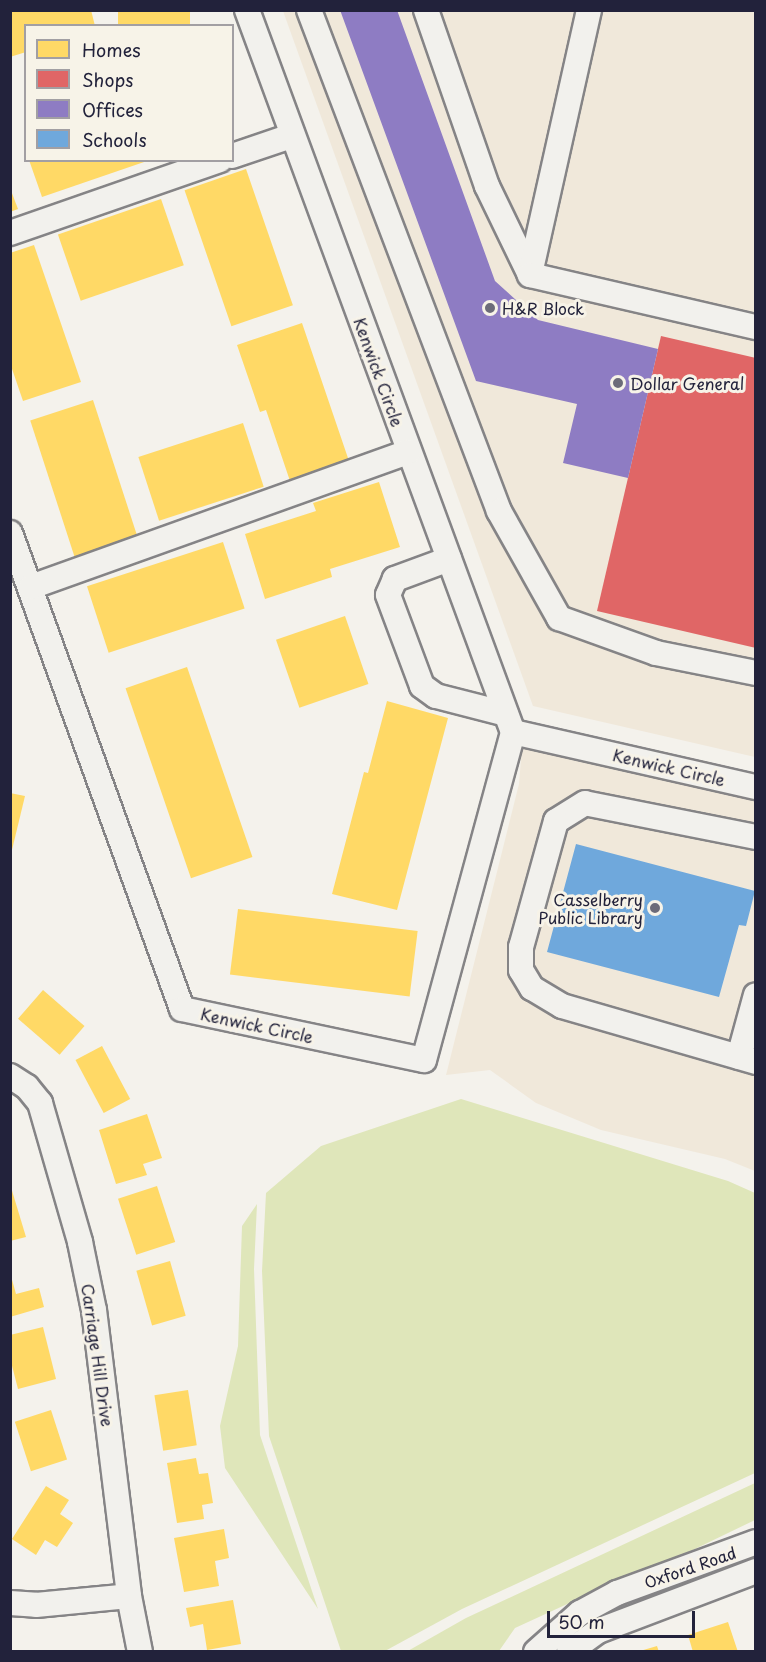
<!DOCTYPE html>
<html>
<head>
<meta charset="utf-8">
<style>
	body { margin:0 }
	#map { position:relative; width:766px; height:1662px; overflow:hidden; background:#f4f2ec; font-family:"Playpen Sans",sans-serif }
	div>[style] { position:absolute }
	.built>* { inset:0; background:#f0e8da }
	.green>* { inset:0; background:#dfe6ba }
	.homes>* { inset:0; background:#ffd966; transform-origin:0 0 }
	.shops>* { inset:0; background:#e06666 }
	.offices>* { inset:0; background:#8e7cc3 }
	.schools>* { inset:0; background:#6fa8dc }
	.roads { filter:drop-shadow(2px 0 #858486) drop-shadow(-2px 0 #858486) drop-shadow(0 2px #858486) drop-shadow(0 -2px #858486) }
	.minor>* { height:24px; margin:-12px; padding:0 12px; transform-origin:12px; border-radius:12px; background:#f2f1ed }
	.dots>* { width:16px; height:16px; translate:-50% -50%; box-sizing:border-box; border:3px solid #f7f3e8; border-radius:50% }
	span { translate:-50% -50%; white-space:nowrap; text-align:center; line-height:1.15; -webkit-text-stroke:6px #f7f3e8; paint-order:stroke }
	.poi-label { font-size:16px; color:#22223b }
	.left { translate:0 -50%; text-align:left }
	.right { translate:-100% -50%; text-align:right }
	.street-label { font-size:16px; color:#22223b }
	.frame { position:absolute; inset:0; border:12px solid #22223b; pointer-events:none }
	.legend { position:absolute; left:24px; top:24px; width:210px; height:138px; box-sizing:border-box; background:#f7f3e8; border:2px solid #a29fa3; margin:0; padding:8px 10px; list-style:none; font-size:18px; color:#22223b }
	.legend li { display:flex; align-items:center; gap:12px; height:30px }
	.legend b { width:30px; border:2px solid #a29fa3 }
	.scale { position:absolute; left:547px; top:1611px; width:148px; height:27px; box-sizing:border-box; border:3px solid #22223b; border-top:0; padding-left:8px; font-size:18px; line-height:21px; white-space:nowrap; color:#22223b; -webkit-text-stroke:4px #f7f3e8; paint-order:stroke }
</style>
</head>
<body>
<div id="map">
	<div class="built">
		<div style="clip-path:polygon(283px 11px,755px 11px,755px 757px,533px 706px)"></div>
		<div style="clip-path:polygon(522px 746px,755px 798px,755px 1171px,725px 1159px,601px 1130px,536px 1103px,490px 1070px,446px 1075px,519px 784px)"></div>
	</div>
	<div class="green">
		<div style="clip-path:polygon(461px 1099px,728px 1181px,755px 1193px,755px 1473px,462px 1609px,385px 1651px,341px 1651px,269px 1436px,262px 1271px,266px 1193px,321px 1146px)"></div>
		<div style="clip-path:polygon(257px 1204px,254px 1269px,260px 1435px,318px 1609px,225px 1468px,220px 1426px,238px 1346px,242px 1226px)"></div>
		<div style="clip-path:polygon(755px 1483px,755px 1520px,672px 1560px,613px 1583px,515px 1628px,499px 1651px,406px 1652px,466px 1618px)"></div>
	</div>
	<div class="homes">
		<div style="clip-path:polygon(10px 10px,91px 10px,95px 26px,26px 26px,26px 52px,10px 57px)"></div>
		<div style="left:118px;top:10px;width:72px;height:17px"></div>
		<div style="clip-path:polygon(29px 160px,147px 160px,147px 161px,42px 197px)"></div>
		<div style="left:246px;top:169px;width:144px;height:65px;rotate:71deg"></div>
		<div style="clip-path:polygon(10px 188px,18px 209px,10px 212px)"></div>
		<div style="left:161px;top:199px;width:70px;height:109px;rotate:71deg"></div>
		<div style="clip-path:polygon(34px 245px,81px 382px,23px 401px,10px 363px,10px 253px)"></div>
		<div style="clip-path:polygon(302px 323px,349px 461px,290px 481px,266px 410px,260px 412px,237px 345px)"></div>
		<div style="left:93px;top:400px;width:146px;height:66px;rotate:72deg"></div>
		<div style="left:243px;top:423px;width:67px;height:110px;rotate:72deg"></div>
		<div style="clip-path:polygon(379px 482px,400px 547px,330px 569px,332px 577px,265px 599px,245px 534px,316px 511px,313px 503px)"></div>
		<div style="left:223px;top:542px;width:70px;height:143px;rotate:72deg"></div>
		<div style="left:345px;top:616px;width:72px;height:73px;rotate:71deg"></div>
		<div style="left:187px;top:667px;width:201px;height:65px;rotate:71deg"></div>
		<div style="clip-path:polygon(387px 701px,448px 718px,397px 910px,332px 894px,364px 772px,368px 773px)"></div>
		<div style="clip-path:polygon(10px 793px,25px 796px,11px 854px,10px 854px)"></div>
		<div style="left:238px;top:909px;width:181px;height:66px;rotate:7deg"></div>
		<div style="left:43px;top:990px;width:55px;height:38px;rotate:41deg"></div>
		<div style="left:102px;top:1046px;width:60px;height:30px;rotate:62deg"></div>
		<div style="clip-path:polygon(147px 1114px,162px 1158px,143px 1164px,147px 1175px,116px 1184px,99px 1130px)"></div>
		<div style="clip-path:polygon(10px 1184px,26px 1237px,10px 1241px)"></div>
		<div style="left:157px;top:1186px;width:59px;height:41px;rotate:72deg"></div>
		<div style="left:170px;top:1261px;width:57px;height:35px;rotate:74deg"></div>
		<div style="clip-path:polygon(11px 1276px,16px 1294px,39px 1288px,44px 1307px,10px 1317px)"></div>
		<div style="clip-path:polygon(43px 1327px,56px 1379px,18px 1389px,10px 1358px,10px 1335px)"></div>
		<div style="left:188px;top:1390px;width:56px;height:34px;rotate:81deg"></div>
		<div style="left:51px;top:1410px;width:52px;height:38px;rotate:72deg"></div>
		<div style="clip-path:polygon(196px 1458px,199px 1474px,208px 1473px,213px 1503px,202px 1505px,204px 1519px,177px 1523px,167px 1463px)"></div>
		<div style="clip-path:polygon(46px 1486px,69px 1500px,60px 1514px,73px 1523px,57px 1547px,45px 1540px,36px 1555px,12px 1539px)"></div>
		<div style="clip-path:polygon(224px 1529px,229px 1558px,215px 1561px,219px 1586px,184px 1592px,174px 1538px)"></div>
		<div style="clip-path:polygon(233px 1600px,241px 1644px,207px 1650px,203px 1624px,190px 1627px,186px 1608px)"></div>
		<div style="clip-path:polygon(728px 1622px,738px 1652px,693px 1652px,688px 1635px)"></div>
		<div style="clip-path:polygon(657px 1646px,659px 1652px,640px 1652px,640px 1651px)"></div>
	</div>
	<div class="shops">
		<div style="clip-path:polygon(661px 336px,756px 358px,756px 648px,597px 611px)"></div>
	</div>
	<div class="offices">
		<div style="clip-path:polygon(340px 10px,397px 10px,495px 281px,538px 320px,658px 349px,628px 478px,563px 463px,577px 404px,476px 381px)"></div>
	</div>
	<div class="schools">
		<div style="clip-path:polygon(576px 844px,755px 891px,746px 926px,739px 925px,719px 997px,547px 952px)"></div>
	</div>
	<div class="roads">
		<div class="minor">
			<div style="left:247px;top:10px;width:769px;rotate:69.78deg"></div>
			<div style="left:513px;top:732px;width:249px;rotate:12.8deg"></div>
			<div style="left:309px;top:10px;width:536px;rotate:69.23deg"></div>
			<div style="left:499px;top:511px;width:123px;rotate:60.7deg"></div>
			<div style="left:559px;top:618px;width:103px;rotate:19.8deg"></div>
			<div style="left:656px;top:653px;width:102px;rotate:11.3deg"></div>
			<div style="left:426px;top:10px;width:186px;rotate:70.9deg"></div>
			<div style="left:487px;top:186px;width:99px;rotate:64.2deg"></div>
			<div style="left:589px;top:10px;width:271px;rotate:102.6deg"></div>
			<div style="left:530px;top:275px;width:232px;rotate:13deg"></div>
			<div style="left:232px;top:156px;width:62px;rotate:-18.7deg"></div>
			<div style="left:10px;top:233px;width:222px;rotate:-19.2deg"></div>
			<div style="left:10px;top:533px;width:506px;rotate:70.13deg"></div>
			<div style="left:182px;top:1009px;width:247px;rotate:11.9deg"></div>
			<div style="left:424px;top:1060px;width:340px;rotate:-74.8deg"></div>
			<div style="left:449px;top:559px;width:58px;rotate:159.7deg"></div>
			<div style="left:395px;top:579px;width:17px;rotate:114deg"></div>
			<div style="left:388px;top:595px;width:97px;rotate:69.5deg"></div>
			<div style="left:422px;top:686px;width:17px;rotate:36deg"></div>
			<div style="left:436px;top:696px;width:72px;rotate:14.4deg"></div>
			<div style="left:31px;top:587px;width:401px;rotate:-19.7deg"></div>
			<div style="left:756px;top:837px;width:174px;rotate:-168.8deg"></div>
			<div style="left:585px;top:803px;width:34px;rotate:148deg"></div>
			<div style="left:556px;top:821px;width:131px;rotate:105.5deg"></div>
			<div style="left:521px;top:947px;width:23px;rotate:90deg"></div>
			<div style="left:521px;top:970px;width:21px;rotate:59deg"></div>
			<div style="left:532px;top:988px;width:35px;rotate:31deg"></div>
			<div style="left:562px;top:1006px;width:202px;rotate:16.1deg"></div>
			<div style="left:739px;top:1057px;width:64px;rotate:-74.7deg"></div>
			<div style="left:10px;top:1076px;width:20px;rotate:33deg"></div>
			<div style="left:27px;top:1087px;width:21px;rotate:51deg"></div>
			<div style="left:40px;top:1103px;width:145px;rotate:73.9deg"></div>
			<div style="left:80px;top:1242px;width:69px;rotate:78.4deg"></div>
			<div style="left:94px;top:1310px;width:288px;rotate:83deg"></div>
			<div style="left:129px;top:1596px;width:57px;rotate:78.9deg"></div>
			<div style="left:10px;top:1603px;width:26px;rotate:4deg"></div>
			<div style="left:36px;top:1605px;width:93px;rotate:-5.5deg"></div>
			<div style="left:536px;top:1652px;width:59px;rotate:-41.6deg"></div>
			<div style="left:580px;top:1613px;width:42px;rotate:-28.4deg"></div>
			<div style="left:617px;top:1593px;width:148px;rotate:-20.1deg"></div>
			<div style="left:569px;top:1652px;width:36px;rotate:-36deg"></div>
			<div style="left:598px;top:1631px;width:169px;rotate:-20.8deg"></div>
		</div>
	</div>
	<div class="dots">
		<div style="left:490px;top:308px;background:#6c6b79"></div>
		<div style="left:618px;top:383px;background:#6c6b79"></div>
		<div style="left:655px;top:908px;background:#6c6b79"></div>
	</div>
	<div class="poi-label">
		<span class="left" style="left:502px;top:308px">H&amp;R Block</span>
		<span class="left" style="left:630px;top:383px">Dollar General</span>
		<span class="right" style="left:643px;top:908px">Casselberry<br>Public Library</span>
	</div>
	<div class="street-label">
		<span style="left:379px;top:372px;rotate:70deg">Kenwick Circle</span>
		<span style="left:669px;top:767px;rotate:13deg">Kenwick Circle</span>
		<span style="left:257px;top:1025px;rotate:12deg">Kenwick Circle</span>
		<span style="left:98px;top:1355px;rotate:82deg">Carriage Hill Drive</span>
		<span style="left:690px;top:1567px;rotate:-19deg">Oxford Road</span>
	</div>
	<div class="frame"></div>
	<ul class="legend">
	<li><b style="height:16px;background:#ffd966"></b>Homes</li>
	<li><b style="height:16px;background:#e06666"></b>Shops</li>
	<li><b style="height:16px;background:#8e7cc3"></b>Offices</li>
	<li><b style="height:16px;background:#6fa8dc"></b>Schools</li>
	</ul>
	<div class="scale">50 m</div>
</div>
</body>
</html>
